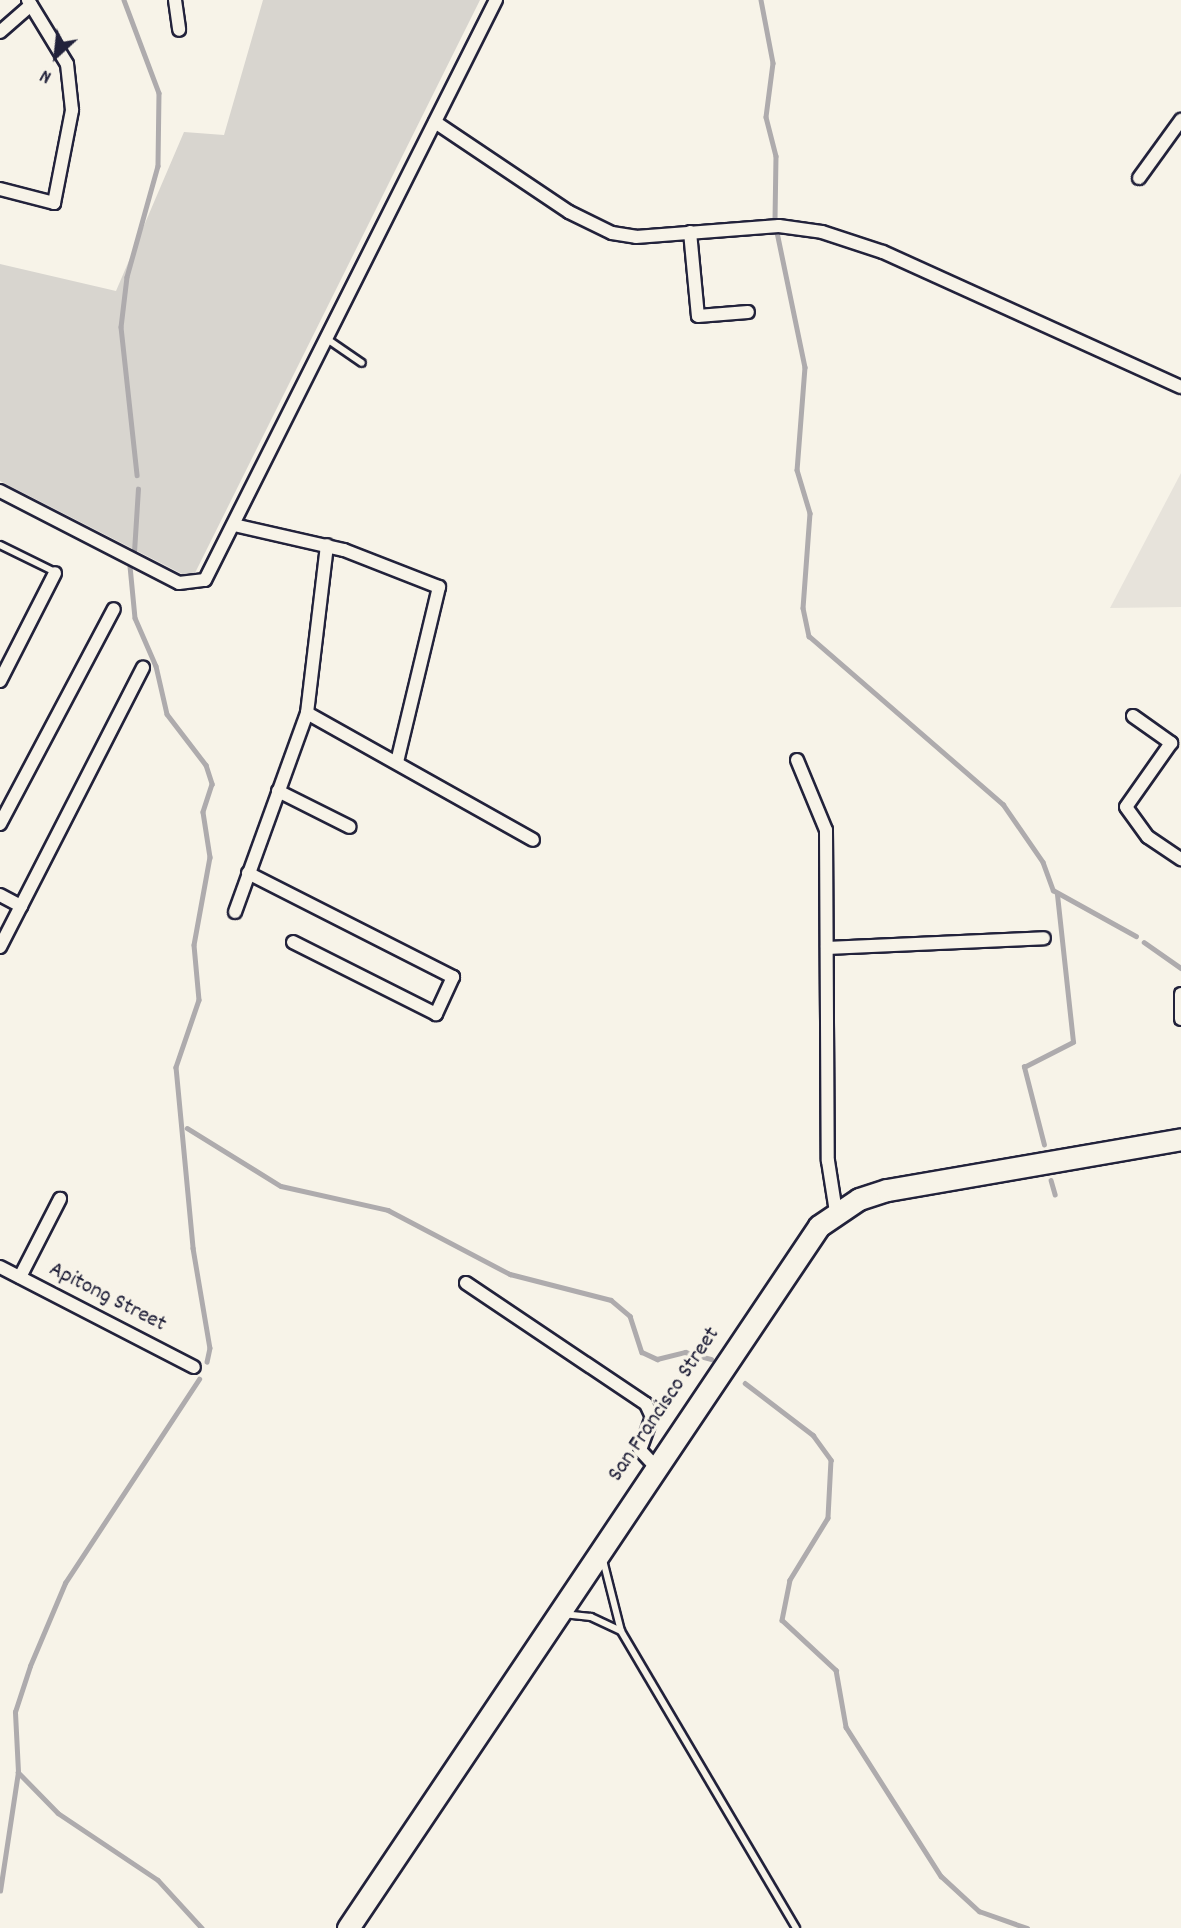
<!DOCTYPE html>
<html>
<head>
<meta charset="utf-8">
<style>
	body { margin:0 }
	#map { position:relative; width:1181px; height:1928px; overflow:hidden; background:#f7f3e8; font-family:Dekko,sans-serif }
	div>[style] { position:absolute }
	.built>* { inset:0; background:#e7e3db }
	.green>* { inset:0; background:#d8d5cf }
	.stream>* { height:4.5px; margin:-2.25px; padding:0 2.25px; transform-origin:2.25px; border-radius:2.25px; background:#aeabad }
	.roads { filter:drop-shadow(2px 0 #22223b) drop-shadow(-2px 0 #22223b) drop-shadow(0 2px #22223b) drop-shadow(0 -2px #22223b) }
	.service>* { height:6px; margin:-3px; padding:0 3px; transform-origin:3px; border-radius:3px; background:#f7f3e8 }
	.minor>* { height:12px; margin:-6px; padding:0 6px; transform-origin:6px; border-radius:6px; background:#f7f3e8 }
	.primary>* { height:21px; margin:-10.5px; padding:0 10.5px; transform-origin:10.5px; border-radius:10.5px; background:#f7f3e8 }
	span { translate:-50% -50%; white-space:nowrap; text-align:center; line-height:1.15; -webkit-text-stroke:7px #f7f3e8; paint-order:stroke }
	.street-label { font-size:23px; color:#22223b }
	.north { position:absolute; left:21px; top:21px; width:70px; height:70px; -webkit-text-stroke:5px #f7f3e8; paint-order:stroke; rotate:207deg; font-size:19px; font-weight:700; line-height:28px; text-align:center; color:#22223b }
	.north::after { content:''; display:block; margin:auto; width:24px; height:32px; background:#22223b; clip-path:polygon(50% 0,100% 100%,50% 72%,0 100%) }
</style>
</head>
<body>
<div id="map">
	<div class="built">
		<div style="clip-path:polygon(1181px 473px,1181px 607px,1110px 608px)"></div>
	</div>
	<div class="green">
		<div style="clip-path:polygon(263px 0,480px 0,192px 579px,0 481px,0 264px,116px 291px,184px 132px,224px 135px)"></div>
	</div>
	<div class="stream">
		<div style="left:124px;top:0;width:99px;rotate:69.4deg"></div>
		<div style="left:159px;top:93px;width:73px;rotate:90.8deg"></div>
		<div style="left:158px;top:166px;width:115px;rotate:105.6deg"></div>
		<div style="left:127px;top:277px;width:50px;rotate:96.8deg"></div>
		<div style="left:121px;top:327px;width:149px;rotate:83.8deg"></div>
		<div style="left:761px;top:0;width:64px;rotate:79.2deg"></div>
		<div style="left:773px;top:63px;width:54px;rotate:97.4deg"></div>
		<div style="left:766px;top:117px;width:40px;rotate:75.6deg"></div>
		<div style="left:776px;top:156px;width:64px;rotate:90.9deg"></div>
		<div style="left:777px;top:232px;width:138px;rotate:78.3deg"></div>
		<div style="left:805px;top:367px;width:103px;rotate:94.4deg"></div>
		<div style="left:797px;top:470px;width:45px;rotate:73.2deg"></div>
		<div style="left:810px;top:513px;width:95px;rotate:94.2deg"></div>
		<div style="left:803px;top:608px;width:29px;rotate:78deg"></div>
		<div style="left:809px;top:636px;width:257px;rotate:40.9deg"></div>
		<div style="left:1003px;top:804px;width:70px;rotate:55.4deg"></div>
		<div style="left:1043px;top:862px;width:30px;rotate:70deg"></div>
		<div style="left:1053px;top:890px;width:95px;rotate:29deg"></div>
		<div style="left:134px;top:552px;width:63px;rotate:-86.4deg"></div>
		<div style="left:130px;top:566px;width:52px;rotate:84.5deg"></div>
		<div style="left:135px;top:618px;width:52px;rotate:66.4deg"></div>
		<div style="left:156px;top:666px;width:49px;rotate:77.1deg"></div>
		<div style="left:167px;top:714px;width:64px;rotate:52.6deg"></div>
		<div style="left:206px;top:765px;width:20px;rotate:72deg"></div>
		<div style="left:212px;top:784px;width:29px;rotate:108deg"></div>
		<div style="left:203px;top:812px;width:46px;rotate:81.2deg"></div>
		<div style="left:210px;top:857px;width:89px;rotate:100.3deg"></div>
		<div style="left:194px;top:945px;width:55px;rotate:84.8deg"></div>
		<div style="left:199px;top:1000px;width:71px;rotate:108.9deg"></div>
		<div style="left:176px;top:1067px;width:182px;rotate:84.6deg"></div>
		<div style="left:193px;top:1248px;width:101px;rotate:80.4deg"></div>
		<div style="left:210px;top:1348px;width:14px;rotate:102deg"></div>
		<div style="left:1144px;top:942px;width:45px;rotate:35.1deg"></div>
		<div style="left:187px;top:1128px;width:110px;rotate:31.7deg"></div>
		<div style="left:281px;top:1186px;width:110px;rotate:12.6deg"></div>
		<div style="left:388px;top:1210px;width:138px;rotate:27.7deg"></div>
		<div style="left:510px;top:1274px;width:104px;rotate:14.4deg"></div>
		<div style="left:611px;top:1300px;width:25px;rotate:40deg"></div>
		<div style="left:630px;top:1316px;width:38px;rotate:72deg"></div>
		<div style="left:642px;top:1352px;width:17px;rotate:25deg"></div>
		<div style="left:657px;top:1359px;width:29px;rotate:-14deg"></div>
		<div style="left:685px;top:1352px;width:27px;rotate:15deg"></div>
		<div style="left:1044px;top:1145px;width:81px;rotate:-104.4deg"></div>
		<div style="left:1024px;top:1067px;width:55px;rotate:-27deg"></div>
		<div style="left:1073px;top:1042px;width:149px;rotate:-96.2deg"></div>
		<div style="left:1051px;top:1180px;width:15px;rotate:74deg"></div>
		<div style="left:745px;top:1383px;width:86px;rotate:37.4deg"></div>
		<div style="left:813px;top:1435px;width:31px;rotate:54deg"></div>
		<div style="left:831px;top:1460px;width:58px;rotate:93deg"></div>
		<div style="left:828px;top:1518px;width:73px;rotate:121.5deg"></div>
		<div style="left:790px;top:1580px;width:41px;rotate:101.3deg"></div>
		<div style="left:782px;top:1620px;width:74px;rotate:42.8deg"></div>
		<div style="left:836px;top:1670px;width:58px;rotate:80deg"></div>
		<div style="left:846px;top:1727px;width:177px;rotate:57.5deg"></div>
		<div style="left:941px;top:1876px;width:52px;rotate:42.6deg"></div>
		<div style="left:979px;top:1911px;width:51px;rotate:19.5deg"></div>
		<div style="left:18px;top:1772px;width:57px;rotate:45.7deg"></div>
		<div style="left:58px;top:1813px;width:120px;rotate:33.8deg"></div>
		<div style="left:158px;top:1880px;width:65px;rotate:47.5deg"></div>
		<div style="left:0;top:1891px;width:120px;rotate:-81.4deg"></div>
		<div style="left:18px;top:1772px;width:60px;rotate:-92.9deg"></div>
		<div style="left:15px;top:1712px;width:48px;rotate:-71.9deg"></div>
		<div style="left:30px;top:1666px;width:90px;rotate:-67.1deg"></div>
		<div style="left:65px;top:1583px;width:244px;rotate:-56.7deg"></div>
	</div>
	<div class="roads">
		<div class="service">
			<div style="left:327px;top:339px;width:42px;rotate:34.4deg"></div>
			<div style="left:0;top:545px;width:61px;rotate:26.1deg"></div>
			<div style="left:603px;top:1560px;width:73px;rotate:75.8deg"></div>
			<div style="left:621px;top:1631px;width:345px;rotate:59.5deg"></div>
			<div style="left:563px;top:1614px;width:28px;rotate:6deg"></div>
			<div style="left:591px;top:1617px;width:33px;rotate:25deg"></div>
		</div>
		<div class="minor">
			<div style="left:175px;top:0;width:30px;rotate:82deg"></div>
			<div style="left:0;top:32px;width:41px;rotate:-41.1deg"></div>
			<div style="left:435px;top:122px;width:161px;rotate:33.9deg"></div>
			<div style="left:569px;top:212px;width:48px;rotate:26deg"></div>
			<div style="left:612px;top:233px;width:24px;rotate:9deg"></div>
			<div style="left:636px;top:237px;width:143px;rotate:-4.4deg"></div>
			<div style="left:779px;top:226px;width:43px;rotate:7.9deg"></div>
			<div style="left:822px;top:232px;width:64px;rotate:18.2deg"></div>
			<div style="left:883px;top:252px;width:327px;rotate:24.4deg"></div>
			<div style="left:1139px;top:178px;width:72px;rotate:-54.1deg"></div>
			<div style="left:0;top:189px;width:56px;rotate:14.5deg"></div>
			<div style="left:54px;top:203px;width:95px;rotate:-79deg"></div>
			<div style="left:72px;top:110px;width:46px;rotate:-96.2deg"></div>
			<div style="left:67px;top:64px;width:75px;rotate:-121.4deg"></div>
			<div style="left:690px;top:232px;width:84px;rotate:84.6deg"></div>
			<div style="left:698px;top:316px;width:50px;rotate:-4.6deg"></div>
			<div style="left:0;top:491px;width:201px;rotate:27.2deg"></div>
			<div style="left:179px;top:583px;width:26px;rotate:-7deg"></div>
			<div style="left:205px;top:580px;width:649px;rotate:-63.36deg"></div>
			<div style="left:234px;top:525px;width:113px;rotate:12.8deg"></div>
			<div style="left:344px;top:550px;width:102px;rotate:21.3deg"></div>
			<div style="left:439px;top:587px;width:180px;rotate:103.5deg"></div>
			<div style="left:0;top:681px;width:121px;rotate:-63deg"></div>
			<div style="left:307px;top:713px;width:259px;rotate:29.3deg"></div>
			<div style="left:1133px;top:716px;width:47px;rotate:35.4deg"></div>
			<div style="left:1171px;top:743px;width:78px;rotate:125.1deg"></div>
			<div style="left:1126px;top:807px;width:37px;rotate:54deg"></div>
			<div style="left:1148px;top:837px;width:40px;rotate:34deg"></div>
			<div style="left:797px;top:760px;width:76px;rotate:67.5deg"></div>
			<div style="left:826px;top:830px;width:331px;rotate:89.7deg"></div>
			<div style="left:828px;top:1161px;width:52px;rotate:81.1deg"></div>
			<div style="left:278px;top:791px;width:80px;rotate:26.6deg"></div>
			<div style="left:0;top:824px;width:243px;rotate:-62.1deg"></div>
			<div style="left:248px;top:873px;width:230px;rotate:26.9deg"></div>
			<div style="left:453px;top:977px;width:41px;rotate:114.7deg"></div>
			<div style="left:436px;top:1014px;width:160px;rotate:-153.3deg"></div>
			<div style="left:0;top:895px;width:24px;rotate:28deg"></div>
			<div style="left:235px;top:912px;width:212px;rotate:-70.1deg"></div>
			<div style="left:307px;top:713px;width:169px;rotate:-83.2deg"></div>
			<div style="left:0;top:947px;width:314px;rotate:-62.9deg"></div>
			<div style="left:827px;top:948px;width:217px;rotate:-2.6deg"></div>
			<div style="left:1181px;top:994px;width:25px;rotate:90deg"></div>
			<div style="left:0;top:1267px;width:218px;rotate:27.3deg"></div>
			<div style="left:20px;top:1277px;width:88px;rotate:-62.9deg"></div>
			<div style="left:466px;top:1283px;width:217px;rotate:33.9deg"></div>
			<div style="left:646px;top:1404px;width:14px;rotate:65deg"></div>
			<div style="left:652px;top:1417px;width:35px;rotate:110deg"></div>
			<div style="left:640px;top:1450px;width:22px;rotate:47deg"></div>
		</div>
		<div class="primary">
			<div style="left:348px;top:1928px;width:845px;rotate:-56.14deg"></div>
			<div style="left:819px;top:1226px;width:48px;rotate:-34deg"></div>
			<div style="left:859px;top:1199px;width:29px;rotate:-18deg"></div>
			<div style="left:887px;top:1190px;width:298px;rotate:-9.8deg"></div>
		</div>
	</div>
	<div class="street-label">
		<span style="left:107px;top:1298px;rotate:27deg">Apitong Street</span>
		<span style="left:665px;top:1405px;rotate:-56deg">San Francisco Street</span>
	</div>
	<div class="north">N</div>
</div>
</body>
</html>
